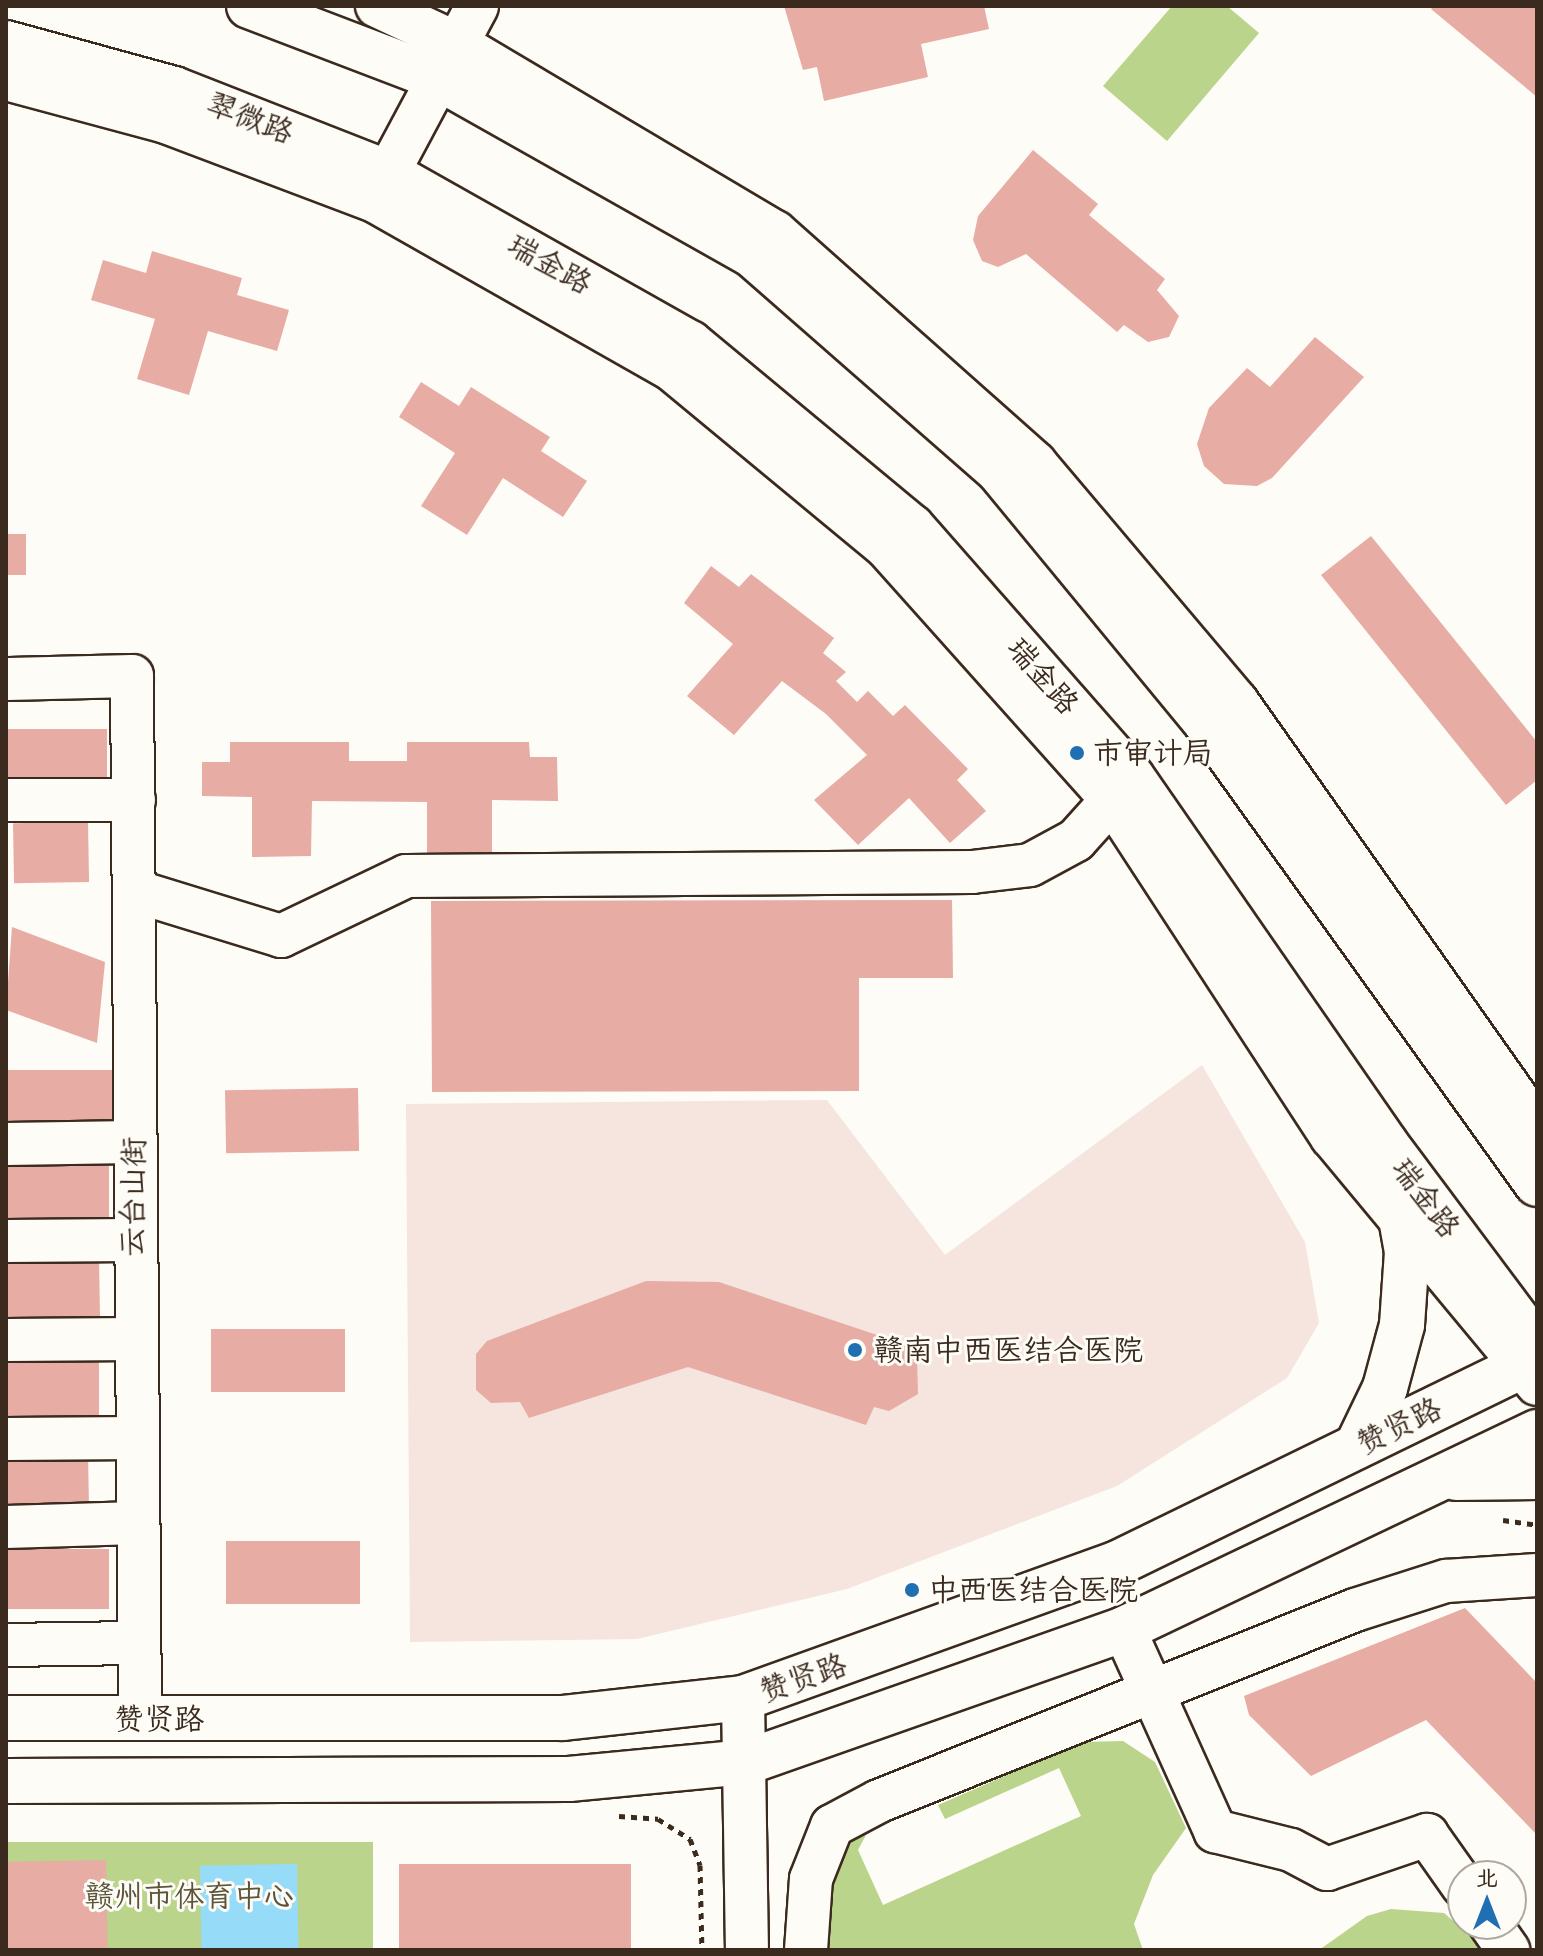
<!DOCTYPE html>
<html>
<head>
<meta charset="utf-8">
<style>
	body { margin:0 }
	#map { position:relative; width:1543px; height:1956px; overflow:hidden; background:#fdfcf7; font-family:Sriracha,"LXGW WenKai TC",sans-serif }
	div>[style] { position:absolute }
	.built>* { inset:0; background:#f6e4de }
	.green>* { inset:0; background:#bbd48b; transform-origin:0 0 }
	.water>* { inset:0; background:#96dbf8; transform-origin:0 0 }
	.building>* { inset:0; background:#e7aca4; transform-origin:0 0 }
	.path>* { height:5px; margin-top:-2.5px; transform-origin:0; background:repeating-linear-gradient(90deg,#3b2a1e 0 6px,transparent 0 12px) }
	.roads { filter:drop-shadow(2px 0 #3b2a1e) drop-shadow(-2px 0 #3b2a1e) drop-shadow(0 2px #3b2a1e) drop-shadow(0 -2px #3b2a1e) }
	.minor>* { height:42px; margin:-21px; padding:0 21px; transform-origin:21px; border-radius:21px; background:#fdfcf7 }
	.major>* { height:44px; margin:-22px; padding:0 22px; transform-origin:22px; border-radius:22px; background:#fdfcf7 }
	.dots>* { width:22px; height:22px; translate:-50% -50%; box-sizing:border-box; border:4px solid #fdfcf7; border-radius:50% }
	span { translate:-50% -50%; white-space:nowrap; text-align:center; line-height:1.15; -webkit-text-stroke:6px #fdfcf7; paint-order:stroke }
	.street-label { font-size:30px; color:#3b2a1e }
	.poi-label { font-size:30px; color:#3b2a1e }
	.left { translate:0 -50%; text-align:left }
	.park-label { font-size:30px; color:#5b5439 }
	.frame { position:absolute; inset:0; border:8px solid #3b2a1e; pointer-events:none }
	.north { position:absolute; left:1447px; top:1860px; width:80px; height:80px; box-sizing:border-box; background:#fdfcf7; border:2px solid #afa8a0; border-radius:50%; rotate:0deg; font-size:22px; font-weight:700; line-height:32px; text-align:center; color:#3b2a1e }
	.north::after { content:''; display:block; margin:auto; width:28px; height:36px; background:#1f6fb2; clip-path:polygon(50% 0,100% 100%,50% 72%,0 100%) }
</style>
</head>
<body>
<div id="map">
	<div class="built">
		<div style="clip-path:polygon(1202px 1065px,1305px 1242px,1319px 1323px,1287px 1378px,1117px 1486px,847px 1589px,637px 1639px,410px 1642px,406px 1104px,827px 1100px,945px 1255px)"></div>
	</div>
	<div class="green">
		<div style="clip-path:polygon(1172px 6px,1227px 6px,1259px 33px,1167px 141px,1103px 86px)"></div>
		<div style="clip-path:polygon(1123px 1741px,1155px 1762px,1186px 1828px,1153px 1875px,1134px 1924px,1143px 1950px,828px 1950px,828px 1885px,842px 1839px,866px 1835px,858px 1850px,883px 1905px,1081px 1816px,1059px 1768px,945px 1819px,938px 1805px,1083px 1742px)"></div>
		<div style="left:6px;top:1842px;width:367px;height:108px"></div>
		<div style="clip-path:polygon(1391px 1909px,1444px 1913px,1487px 1950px,1319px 1950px,1367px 1916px)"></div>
	</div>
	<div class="water">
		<div style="left:297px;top:1864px;width:86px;height:97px;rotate:89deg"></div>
	</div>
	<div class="building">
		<div style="clip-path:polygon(784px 6px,984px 6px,989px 29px,921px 44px,928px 77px,824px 101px,817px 67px,803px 70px)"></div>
		<div style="clip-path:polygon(1434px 6px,1537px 6px,1537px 97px,1431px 9px)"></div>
		<div style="clip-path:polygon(1033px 150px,1098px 204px,1089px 215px,1165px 279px,1157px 290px,1179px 316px,1169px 337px,1148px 342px,1124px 325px,1117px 332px,1026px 254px,998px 267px,982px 261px,973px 240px,978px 216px)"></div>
		<div style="clip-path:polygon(152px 251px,242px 278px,237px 295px,289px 310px,277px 351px,208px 331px,189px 395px,137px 379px,155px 319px,91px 300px,103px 260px,146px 273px)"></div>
		<div style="clip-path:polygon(1315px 337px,1364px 377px,1272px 478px,1257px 486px,1224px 484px,1204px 466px,1197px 444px,1209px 408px,1247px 368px,1270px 387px)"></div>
		<div style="clip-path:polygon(421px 382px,459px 406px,471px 387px,550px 437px,541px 451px,587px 481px,563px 517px,503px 478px,467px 535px,421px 506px,455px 453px,399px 417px)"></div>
		<div style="left:6px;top:534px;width:20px;height:41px"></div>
		<div style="clip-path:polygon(1371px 536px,1537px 742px,1537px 780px,1506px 805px,1321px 575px)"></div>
		<div style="clip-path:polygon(711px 566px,739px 587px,751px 574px,834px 638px,823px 653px,846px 672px,836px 681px,857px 702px,868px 691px,893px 716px,905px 705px,968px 769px,957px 780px,986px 811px,950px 843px,909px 798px,858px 845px,814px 800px,867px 755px,826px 714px,782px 681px,734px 735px,687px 696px,733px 644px,684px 603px)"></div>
		<div style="left:6px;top:729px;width:101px;height:57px"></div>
		<div style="clip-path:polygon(230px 742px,349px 742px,349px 761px,407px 761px,407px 742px,529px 742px,530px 757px,557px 757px,558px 801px,492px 800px,492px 857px,427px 857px,427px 802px,312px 801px,311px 856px,252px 857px,252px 797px,202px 796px,202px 762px,230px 762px)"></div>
		<div style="left:88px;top:822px;width:60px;height:75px;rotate:89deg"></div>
		<div style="clip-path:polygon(952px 900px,953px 978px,859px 978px,859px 1091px,432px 1092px,431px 901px)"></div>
		<div style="clip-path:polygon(12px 927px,105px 962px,97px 1043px,6px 1010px)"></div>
		<div style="left:113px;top:1070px;width:60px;height:107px;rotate:90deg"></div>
		<div style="left:358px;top:1088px;width:63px;height:133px;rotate:89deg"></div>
		<div style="left:109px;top:1166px;width:60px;height:103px;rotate:90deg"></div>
		<div style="left:99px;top:1259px;width:60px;height:93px;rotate:89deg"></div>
		<div style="clip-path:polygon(646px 1281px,719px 1282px,904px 1344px,917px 1357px,918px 1394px,889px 1411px,874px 1407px,866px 1425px,688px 1367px,529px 1418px,520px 1402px,491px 1403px,476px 1390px,476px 1354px,487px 1341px)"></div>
		<div style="left:345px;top:1329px;width:63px;height:134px;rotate:90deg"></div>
		<div style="left:99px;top:1356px;width:60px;height:93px;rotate:90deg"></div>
		<div style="left:88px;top:1452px;width:62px;height:82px;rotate:89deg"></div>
		<div style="left:360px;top:1541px;width:63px;height:134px;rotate:90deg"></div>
		<div style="left:109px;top:1549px;width:60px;height:103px;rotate:90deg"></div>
		<div style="clip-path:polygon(1465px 1608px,1537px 1683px,1537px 1835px,1426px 1720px,1311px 1776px,1249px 1715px,1244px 1696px)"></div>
		<div style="left:106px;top:1860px;width:90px;height:100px;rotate:89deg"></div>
		<div style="left:399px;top:1864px;width:232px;height:86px"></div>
	</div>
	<div class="path">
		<div style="left:1503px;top:1520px;width:34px;rotate:8deg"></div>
		<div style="left:619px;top:1816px;width:39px;rotate:4deg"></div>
		<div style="left:658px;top:1819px;width:38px;rotate:32deg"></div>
		<div style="left:690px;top:1839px;width:28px;rotate:69deg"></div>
		<div style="left:700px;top:1865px;width:85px;rotate:88.7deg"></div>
	</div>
	<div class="roads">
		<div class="minor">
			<div style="left:377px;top:6px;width:89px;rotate:25.1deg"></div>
			<div style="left:458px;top:44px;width:369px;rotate:30.7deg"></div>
			<div style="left:775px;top:232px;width:348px;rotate:41.6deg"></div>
			<div style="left:1035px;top:463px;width:313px;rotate:49.8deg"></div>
			<div style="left:1237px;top:702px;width:520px;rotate:54.78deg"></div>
			<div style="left:6px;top:79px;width:166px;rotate:15deg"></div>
			<div style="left:166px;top:122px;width:223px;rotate:20.7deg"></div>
			<div style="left:375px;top:201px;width:340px;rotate:29.6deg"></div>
			<div style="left:671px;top:369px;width:279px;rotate:39.6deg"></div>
			<div style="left:886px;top:547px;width:339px;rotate:48.2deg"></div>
			<div style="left:1112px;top:800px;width:402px;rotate:56.9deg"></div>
			<div style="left:1332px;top:1137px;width:321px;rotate:50.3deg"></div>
			<div style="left:388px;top:173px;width:189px;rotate:-61.9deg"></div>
			<div style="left:6px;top:679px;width:126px;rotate:-1.4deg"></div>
			<div style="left:132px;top:676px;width:1043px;rotate:89.56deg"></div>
			<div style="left:6px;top:800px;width:128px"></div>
			<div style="left:135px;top:891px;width:153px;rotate:17.1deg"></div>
			<div style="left:281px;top:936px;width:139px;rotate:-25.6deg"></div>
			<div style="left:406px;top:876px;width:566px;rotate:-0.4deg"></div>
			<div style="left:972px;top:872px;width:58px;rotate:-6.9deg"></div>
			<div style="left:1030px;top:865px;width:52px;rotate:-28.5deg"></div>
			<div style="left:1076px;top:840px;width:81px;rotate:-48deg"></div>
			<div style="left:6px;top:1144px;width:128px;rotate:-0.9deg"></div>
			<div style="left:6px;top:1241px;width:125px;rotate:-0.5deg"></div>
			<div style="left:6px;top:1340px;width:128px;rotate:-0.4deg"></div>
			<div style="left:6px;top:1439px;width:130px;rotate:-0.4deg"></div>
			<div style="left:6px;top:1527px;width:131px;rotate:-1.7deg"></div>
			<div style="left:1124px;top:1629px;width:222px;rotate:65.7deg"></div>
			<div style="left:1215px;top:1831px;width:78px;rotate:14deg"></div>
			<div style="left:1291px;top:1850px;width:41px;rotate:27.8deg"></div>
			<div style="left:1327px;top:1869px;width:106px;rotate:-18.8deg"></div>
			<div style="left:1427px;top:1835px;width:62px;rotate:54.8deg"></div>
			<div style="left:6px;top:1645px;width:131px;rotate:-0.9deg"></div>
			<div style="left:743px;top:1698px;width:252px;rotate:89.1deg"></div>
			<div style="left:1490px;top:1924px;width:32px;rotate:55deg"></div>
			<div style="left:806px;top:1950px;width:71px;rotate:-86deg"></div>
			<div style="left:811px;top:1879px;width:57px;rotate:-68.4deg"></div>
			<div style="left:832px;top:1826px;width:53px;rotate:-28deg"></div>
			<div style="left:879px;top:1801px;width:513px;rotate:-21.86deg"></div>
			<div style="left:1355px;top:1610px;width:96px;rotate:-17.7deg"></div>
			<div style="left:1446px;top:1581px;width:91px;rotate:-3.8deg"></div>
		</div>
		<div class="major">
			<div style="left:249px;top:6px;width:204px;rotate:20.9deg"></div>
			<div style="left:440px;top:79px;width:357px;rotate:29.4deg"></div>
			<div style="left:751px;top:254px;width:327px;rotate:41.2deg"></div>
			<div style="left:997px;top:469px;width:325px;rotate:50.5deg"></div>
			<div style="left:1204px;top:720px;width:571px;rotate:54.33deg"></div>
			<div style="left:6px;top:43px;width:174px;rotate:15.3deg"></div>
			<div style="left:174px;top:89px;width:230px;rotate:21.4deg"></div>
			<div style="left:388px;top:173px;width:347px;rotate:29.4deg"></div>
			<div style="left:690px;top:343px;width:288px;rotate:39.7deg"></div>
			<div style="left:912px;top:527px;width:333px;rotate:48.7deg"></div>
			<div style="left:1132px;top:777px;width:446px;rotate:55.3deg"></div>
			<div style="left:1386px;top:1144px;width:252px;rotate:53.2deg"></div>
			<div style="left:1357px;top:1446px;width:64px;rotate:-64.2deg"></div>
			<div style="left:1385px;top:1388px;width:65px;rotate:-74.9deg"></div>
			<div style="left:1402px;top:1325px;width:73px;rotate:-86.1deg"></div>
			<div style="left:1407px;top:1252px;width:91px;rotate:-100.1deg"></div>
			<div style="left:1456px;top:1478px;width:81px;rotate:-0.7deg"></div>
			<div style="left:6px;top:1718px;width:557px"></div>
			<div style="left:563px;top:1718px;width:181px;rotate:-6.3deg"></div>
			<div style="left:743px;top:1698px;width:396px;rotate:-19.8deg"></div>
			<div style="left:1116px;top:1564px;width:468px;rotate:-26deg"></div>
			<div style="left:6px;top:1781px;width:563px;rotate:-0.2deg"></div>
			<div style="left:569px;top:1779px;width:179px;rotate:-5.5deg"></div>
			<div style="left:747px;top:1762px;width:400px;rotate:-19.4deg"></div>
			<div style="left:1124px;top:1629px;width:458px;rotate:-25.5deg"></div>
		</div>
	</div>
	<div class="dots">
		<div style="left:1077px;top:753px;background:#1f6fb2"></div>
		<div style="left:855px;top:1350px;background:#1f6fb2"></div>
		<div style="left:912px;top:1590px;background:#1f6fb2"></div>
	</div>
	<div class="street-label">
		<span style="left:250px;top:118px;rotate:21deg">翠微路</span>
		<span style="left:550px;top:264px;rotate:29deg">瑞金路</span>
		<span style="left:1043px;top:676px;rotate:49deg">瑞金路</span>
		<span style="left:133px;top:1197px;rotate:-89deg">云台山街</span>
		<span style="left:1426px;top:1198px;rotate:53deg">瑞金路</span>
		<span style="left:1399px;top:1426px;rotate:-26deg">赞贤路</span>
		<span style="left:803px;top:1678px;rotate:-19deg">赞贤路</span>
		<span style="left:159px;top:1719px">赞贤路</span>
	</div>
	<div class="poi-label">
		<span class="left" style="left:1093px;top:753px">市审计局</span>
		<span class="left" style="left:873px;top:1350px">赣南中西医结合医院</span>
		<span class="left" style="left:928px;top:1590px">中西医结合医院</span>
	</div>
	<div class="park-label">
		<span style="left:189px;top:1896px">赣州市体育中心</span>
	</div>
	<div class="frame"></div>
	<div class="north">北</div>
</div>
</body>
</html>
